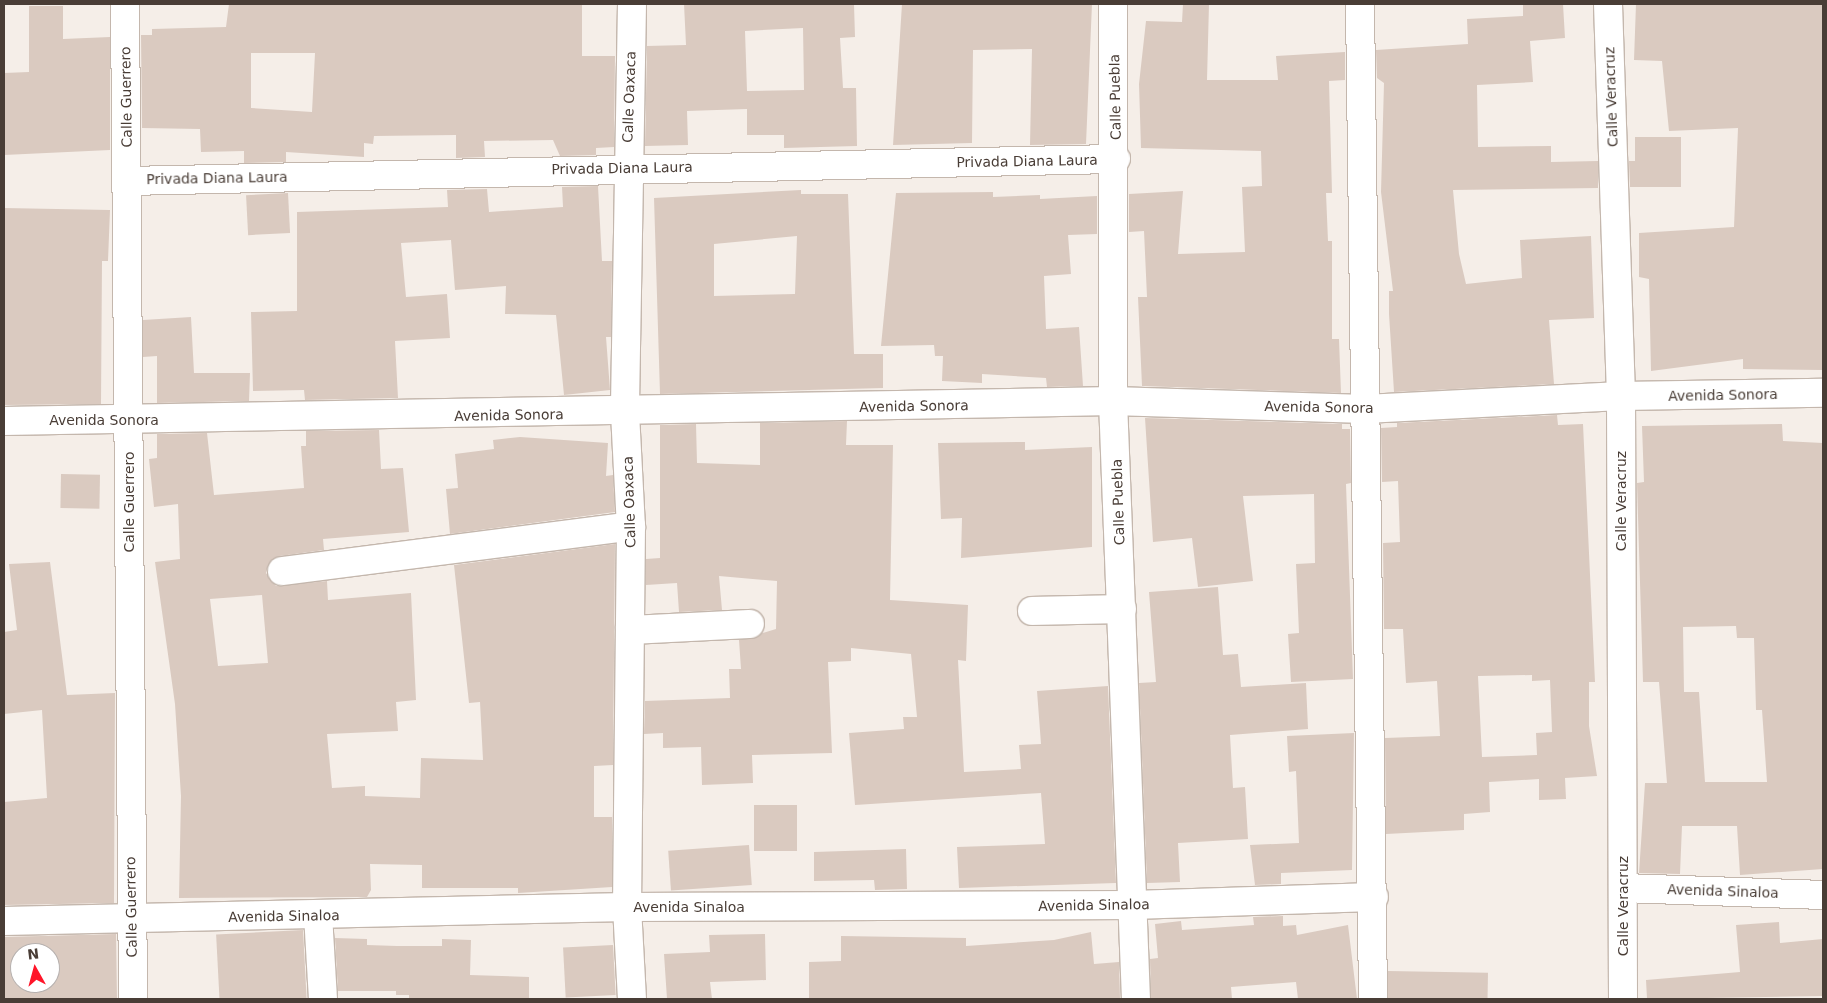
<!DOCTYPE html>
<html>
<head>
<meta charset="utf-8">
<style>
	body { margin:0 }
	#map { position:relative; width:1827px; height:1003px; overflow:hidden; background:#f5eee8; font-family:"DejaVu Sans",sans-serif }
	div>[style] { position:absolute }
	.building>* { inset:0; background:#dacac0; transform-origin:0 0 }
	.roads { filter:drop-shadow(1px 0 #c4b7ad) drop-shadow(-1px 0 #c4b7ad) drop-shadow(0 1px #c4b7ad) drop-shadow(0 -1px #c4b7ad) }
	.minor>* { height:28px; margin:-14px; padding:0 14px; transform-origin:14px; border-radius:14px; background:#fff }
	span { translate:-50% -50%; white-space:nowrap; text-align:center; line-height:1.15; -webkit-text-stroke:4px #fff; paint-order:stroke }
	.street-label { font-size:14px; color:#493d36 }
	.frame { position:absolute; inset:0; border:5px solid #493d36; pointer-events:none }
	.north { position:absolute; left:10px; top:943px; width:50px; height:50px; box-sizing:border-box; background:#fff; border:1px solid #b6b1af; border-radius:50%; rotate:353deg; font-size:14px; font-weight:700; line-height:20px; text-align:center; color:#493d36 }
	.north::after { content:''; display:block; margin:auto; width:18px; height:22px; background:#ff1529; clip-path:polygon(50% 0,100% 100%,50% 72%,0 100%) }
</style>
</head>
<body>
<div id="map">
	<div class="building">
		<div style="clip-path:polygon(evenodd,229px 4px,582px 4px,582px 56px,615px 56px,614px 147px,596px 148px,596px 155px,560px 156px,553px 140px,484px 141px,485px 157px,456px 158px,456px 135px,374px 136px,373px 144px,364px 143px,364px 157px,286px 152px,286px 162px,244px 163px,244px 151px,201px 152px,200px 129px,142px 128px,141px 35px,152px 35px,152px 29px,226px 27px,229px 4px,251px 53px,315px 53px,312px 112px,251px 108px,251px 53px)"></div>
		<div style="clip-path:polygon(evenodd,684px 4px,854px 4px,855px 37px,840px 38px,843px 88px,856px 88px,857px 146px,784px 148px,784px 135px,747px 135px,747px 109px,687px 111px,688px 145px,645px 146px,647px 46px,686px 45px,684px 4px,803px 28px,804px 90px,747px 91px,745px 31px,803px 28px)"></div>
		<div style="clip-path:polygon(902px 4px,1092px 4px,1086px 144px,1030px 145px,1032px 49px,973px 50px,972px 143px,893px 145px)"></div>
		<div style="clip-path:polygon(1183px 4px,1209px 4px,1207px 80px,1278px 80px,1276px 56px,1345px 52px,1345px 80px,1329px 81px,1332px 193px,1326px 193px,1328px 241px,1332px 241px,1332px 339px,1339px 339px,1341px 393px,1142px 386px,1138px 297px,1147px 297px,1144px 231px,1129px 232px,1129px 194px,1183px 191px,1178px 254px,1245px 252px,1242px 187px,1262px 186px,1261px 151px,1141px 148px,1139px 84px,1146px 21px,1182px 22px)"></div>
		<div style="clip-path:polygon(1523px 4px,1563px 4px,1565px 38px,1530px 41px,1533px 82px,1477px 85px,1478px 147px,1551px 146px,1551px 162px,1598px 161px,1598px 188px,1453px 190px,1459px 254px,1466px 284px,1522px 278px,1520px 240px,1591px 236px,1594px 318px,1549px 320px,1554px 384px,1394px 392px,1389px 314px,1389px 291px,1393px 291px,1381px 192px,1384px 83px,1377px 78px,1376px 50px,1468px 44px,1467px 19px,1523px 16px)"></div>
		<div style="clip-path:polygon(1636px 4px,1823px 4px,1823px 370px,1743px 369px,1743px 359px,1651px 371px,1649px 279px,1639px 277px,1639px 233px,1734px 227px,1738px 128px,1669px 131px,1662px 61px,1634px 60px)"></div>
		<div style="clip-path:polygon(29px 6px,63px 6px,63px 39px,110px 37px,110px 150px,4px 155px,4px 73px,29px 72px)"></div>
		<div style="clip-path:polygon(1635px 137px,1681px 137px,1681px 187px,1630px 187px,1629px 161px,1635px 161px)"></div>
		<div style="clip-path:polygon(598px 186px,602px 261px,612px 261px,611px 337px,606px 337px,610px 390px,564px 395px,556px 315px,505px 314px,506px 286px,455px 290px,451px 240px,401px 243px,406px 297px,447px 294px,450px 338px,395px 341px,398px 398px,305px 400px,304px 390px,253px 391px,251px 312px,297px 311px,297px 212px,448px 207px,447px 190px,487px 189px,489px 212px,563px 207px,562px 187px)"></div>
		<div style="clip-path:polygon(evenodd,801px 190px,801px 194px,848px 194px,854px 354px,883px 354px,883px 388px,660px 394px,654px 198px,801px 190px,797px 236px,795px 294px,714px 296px,714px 244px,797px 236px)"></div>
		<div style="clip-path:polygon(993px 192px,993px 197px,1040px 195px,1040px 199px,1097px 196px,1097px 234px,1068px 235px,1071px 274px,1044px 276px,1046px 329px,1079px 327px,1083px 386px,1047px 387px,1046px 378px,982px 374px,982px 383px,942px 381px,943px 356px,935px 356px,934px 345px,881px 346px,896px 193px)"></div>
		<div style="left:288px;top:193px;width:40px;height:42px;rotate:87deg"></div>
		<div style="clip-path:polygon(4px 208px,110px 210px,108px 261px,102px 261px,101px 404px,4px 405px)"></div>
		<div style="clip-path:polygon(191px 317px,194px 373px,250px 373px,249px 401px,157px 403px,157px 356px,143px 357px,143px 320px)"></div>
		<div style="clip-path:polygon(evenodd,1557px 415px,1558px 425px,1583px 424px,1595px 682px,1589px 682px,1589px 726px,1597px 776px,1565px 778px,1566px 799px,1539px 800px,1539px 779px,1489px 782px,1490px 812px,1464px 814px,1464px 830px,1386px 834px,1385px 738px,1440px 736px,1437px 681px,1406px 683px,1403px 629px,1384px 629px,1383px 543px,1400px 542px,1398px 481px,1382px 482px,1381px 428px,1397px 427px,1397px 423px,1557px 415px,1532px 675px,1532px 681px,1550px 680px,1552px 732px,1536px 733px,1537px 755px,1482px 757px,1478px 676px,1532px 675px)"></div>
		<div style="clip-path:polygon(1145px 418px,1342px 424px,1342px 429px,1350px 429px,1351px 483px,1346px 484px,1353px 679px,1291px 682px,1288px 634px,1299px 633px,1296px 564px,1315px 563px,1314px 494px,1243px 496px,1253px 581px,1198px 587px,1192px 538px,1153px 542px)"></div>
		<div style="clip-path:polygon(847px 421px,846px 445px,893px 445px,890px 600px,968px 605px,966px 661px,958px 660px,964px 772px,1021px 769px,1019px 745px,1041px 744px,1037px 691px,1108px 686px,1116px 883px,959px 888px,957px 847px,1045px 844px,1041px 793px,855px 805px,849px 733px,904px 729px,903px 717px,917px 717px,911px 654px,851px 648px,851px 661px,828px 662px,832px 753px,752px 755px,753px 783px,702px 785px,701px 747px,663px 748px,663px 733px,644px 734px,645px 701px,730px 698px,729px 669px,741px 669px,739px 640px,776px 629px,777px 581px,719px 576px,722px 610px,679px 612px,677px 583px,646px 585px,646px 559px,660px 558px,660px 425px,696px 424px,697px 463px,760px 465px,760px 423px)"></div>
		<div style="clip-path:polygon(evenodd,1782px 424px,1783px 441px,1823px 443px,1823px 869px,1740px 875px,1737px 826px,1682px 826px,1680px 874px,1639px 873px,1645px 783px,1667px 783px,1659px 682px,1643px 682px,1637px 483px,1644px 482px,1642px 426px,1782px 424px,1736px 626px,1737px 638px,1754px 638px,1756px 710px,1762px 710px,1767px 782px,1705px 782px,1699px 692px,1684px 692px,1683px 627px,1736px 626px)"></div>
		<div style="clip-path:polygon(evenodd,379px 430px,381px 469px,403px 468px,409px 532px,323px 539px,324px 550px,280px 556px,268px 565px,266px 573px,276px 586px,327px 581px,328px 600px,411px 593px,416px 700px,396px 702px,398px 731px,327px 734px,332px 788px,365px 786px,365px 796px,420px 798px,421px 758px,483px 760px,480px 702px,469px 703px,454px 565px,615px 544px,613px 765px,594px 766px,594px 817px,612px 817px,612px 887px,518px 893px,518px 888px,422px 888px,422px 865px,370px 864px,371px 890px,367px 897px,179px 898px,181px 796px,175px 704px,155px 562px,180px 559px,178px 504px,154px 507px,149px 459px,157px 458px,157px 434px,207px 433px,214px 495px,304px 488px,301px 446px,306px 446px,306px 431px,379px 430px,262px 595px,268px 663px,218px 666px,210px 599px,262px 595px)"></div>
		<div style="clip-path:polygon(520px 437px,608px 443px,606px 476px,613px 475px,615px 512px,450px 534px,446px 489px,458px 488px,455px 454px,494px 449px,493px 440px)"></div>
		<div style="clip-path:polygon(1025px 442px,1025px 450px,1092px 447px,1092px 547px,961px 558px,962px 518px,941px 519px,938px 443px)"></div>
		<div style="left:61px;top:474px;width:39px;height:34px;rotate:1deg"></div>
		<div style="clip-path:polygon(50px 562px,67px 695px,115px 693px,114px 903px,4px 905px,4px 802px,47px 798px,42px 710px,4px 714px,4px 632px,17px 630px,9px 564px)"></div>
		<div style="clip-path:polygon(1218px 587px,1223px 655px,1238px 654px,1241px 687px,1306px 683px,1308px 729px,1230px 735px,1233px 788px,1245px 787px,1248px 839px,1178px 843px,1180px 882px,1147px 883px,1139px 683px,1156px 682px,1149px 592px)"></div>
		<div style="clip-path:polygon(1354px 733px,1352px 870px,1281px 873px,1281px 884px,1255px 885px,1250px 845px,1299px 843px,1296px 771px,1289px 772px,1287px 736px)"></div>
		<div style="left:797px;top:805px;width:46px;height:43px;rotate:90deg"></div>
		<div style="left:749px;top:845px;width:40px;height:81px;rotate:86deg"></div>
		<div style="clip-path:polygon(906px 849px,907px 889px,875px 890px,874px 880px,814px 881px,814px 852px)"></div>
		<div style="clip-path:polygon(1283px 916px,1283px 926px,1296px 925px,1297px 935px,1348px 925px,1357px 999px,1298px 999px,1296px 982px,1231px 987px,1232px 999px,1151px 999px,1150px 959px,1158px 958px,1155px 924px,1181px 921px,1182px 930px,1254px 925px,1253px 917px)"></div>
		<div style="clip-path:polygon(1779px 922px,1780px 943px,1823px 939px,1823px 996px,1647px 999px,1646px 980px,1740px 972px,1736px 925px)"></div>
		<div style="left:303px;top:930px;width:69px;height:87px;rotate:87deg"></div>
		<div style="clip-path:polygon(1091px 932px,1094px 964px,1119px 962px,1120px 999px,809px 999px,809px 962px,841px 961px,841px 936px,966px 938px,966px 946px,1054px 940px)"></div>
		<div style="clip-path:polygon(evenodd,116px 934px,117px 999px,4px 999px,4px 937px,116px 934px,20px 953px,50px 953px,50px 983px,20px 983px,20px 953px)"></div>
		<div style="clip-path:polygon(765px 934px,766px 980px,710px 982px,712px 999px,667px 999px,664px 954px,710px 952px,709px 935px)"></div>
		<div style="clip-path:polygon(335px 938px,367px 939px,367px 945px,397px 946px,442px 946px,442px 939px,471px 940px,470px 975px,529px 977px,529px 999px,409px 999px,409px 995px,396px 995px,396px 991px,338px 991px)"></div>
		<div style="left:613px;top:945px;width:50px;height:50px;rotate:87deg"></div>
		<div style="left:1388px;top:971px;width:100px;height:28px;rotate:1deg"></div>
	</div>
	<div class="roads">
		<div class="minor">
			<div style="left:125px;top:4px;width:995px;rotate:89.54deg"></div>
			<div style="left:632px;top:4px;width:409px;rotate:91deg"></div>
			<div style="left:625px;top:413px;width:113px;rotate:87deg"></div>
			<div style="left:631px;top:526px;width:381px;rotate:90.6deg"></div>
			<div style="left:627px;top:907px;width:92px;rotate:86.9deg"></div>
			<div style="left:1113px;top:4px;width:397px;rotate:90deg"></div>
			<div style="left:1113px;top:401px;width:598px;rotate:87.8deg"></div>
			<div style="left:1360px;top:4px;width:995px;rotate:89.25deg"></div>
			<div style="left:1608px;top:4px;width:392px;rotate:88.1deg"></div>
			<div style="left:1621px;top:396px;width:603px;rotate:89.81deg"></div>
			<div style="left:128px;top:181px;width:988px;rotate:-1.28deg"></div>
			<div style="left:4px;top:421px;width:1109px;rotate:-1.03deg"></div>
			<div style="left:1113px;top:401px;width:252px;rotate:1.8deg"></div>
			<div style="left:1365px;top:409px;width:256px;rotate:-2.9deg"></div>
			<div style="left:1621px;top:396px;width:202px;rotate:-0.9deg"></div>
			<div style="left:282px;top:571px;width:352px;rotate:-7.3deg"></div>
			<div style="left:1032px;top:611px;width:90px;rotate:-1.3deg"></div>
			<div style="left:630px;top:630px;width:120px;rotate:-2.9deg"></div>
			<div style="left:1623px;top:888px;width:200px;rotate:2deg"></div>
			<div style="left:318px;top:915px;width:84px;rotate:86.6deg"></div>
			<div style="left:4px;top:921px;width:623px;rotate:-1.29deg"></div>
			<div style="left:627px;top:907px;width:505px;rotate:-0.23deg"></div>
			<div style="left:1132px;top:905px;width:242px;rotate:-1.9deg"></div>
		</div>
	</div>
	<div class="street-label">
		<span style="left:126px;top:97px;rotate:-91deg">Calle Guerrero</span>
		<span style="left:629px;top:97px;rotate:-88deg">Calle Oaxaca</span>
		<span style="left:1115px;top:97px;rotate:-91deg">Calle Puebla</span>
		<span style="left:1611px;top:97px;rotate:-92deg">Calle Veracruz</span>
		<span style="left:1027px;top:161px;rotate:-1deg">Privada Diana Laura</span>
		<span style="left:622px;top:168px;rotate:-1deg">Privada Diana Laura</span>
		<span style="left:217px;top:178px;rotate:-1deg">Privada Diana Laura</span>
		<span style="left:1723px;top:395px;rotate:-1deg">Avenida Sonora</span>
		<span style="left:914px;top:406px;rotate:-1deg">Avenida Sonora</span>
		<span style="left:1319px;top:407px;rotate:1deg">Avenida Sonora</span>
		<span style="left:509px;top:415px;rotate:-1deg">Avenida Sonora</span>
		<span style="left:104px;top:420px">Avenida Sonora</span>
		<span style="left:1621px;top:501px;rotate:-90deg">Calle Veracruz</span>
		<span style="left:129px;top:502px;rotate:-90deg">Calle Guerrero</span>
		<span style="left:629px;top:502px;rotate:-92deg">Calle Oaxaca</span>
		<span style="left:1118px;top:502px;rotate:-92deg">Calle Puebla</span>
		<span style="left:1723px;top:891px;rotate:2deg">Avenida Sinaloa</span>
		<span style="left:1094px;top:905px;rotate:-1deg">Avenida Sinaloa</span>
		<span style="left:1623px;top:906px;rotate:-90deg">Calle Veracruz</span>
		<span style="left:131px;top:907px;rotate:-91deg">Calle Guerrero</span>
		<span style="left:689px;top:907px">Avenida Sinaloa</span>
		<span style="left:284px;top:916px;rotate:-1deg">Avenida Sinaloa</span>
	</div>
	<div class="frame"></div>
	<div class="north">N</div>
</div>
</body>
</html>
